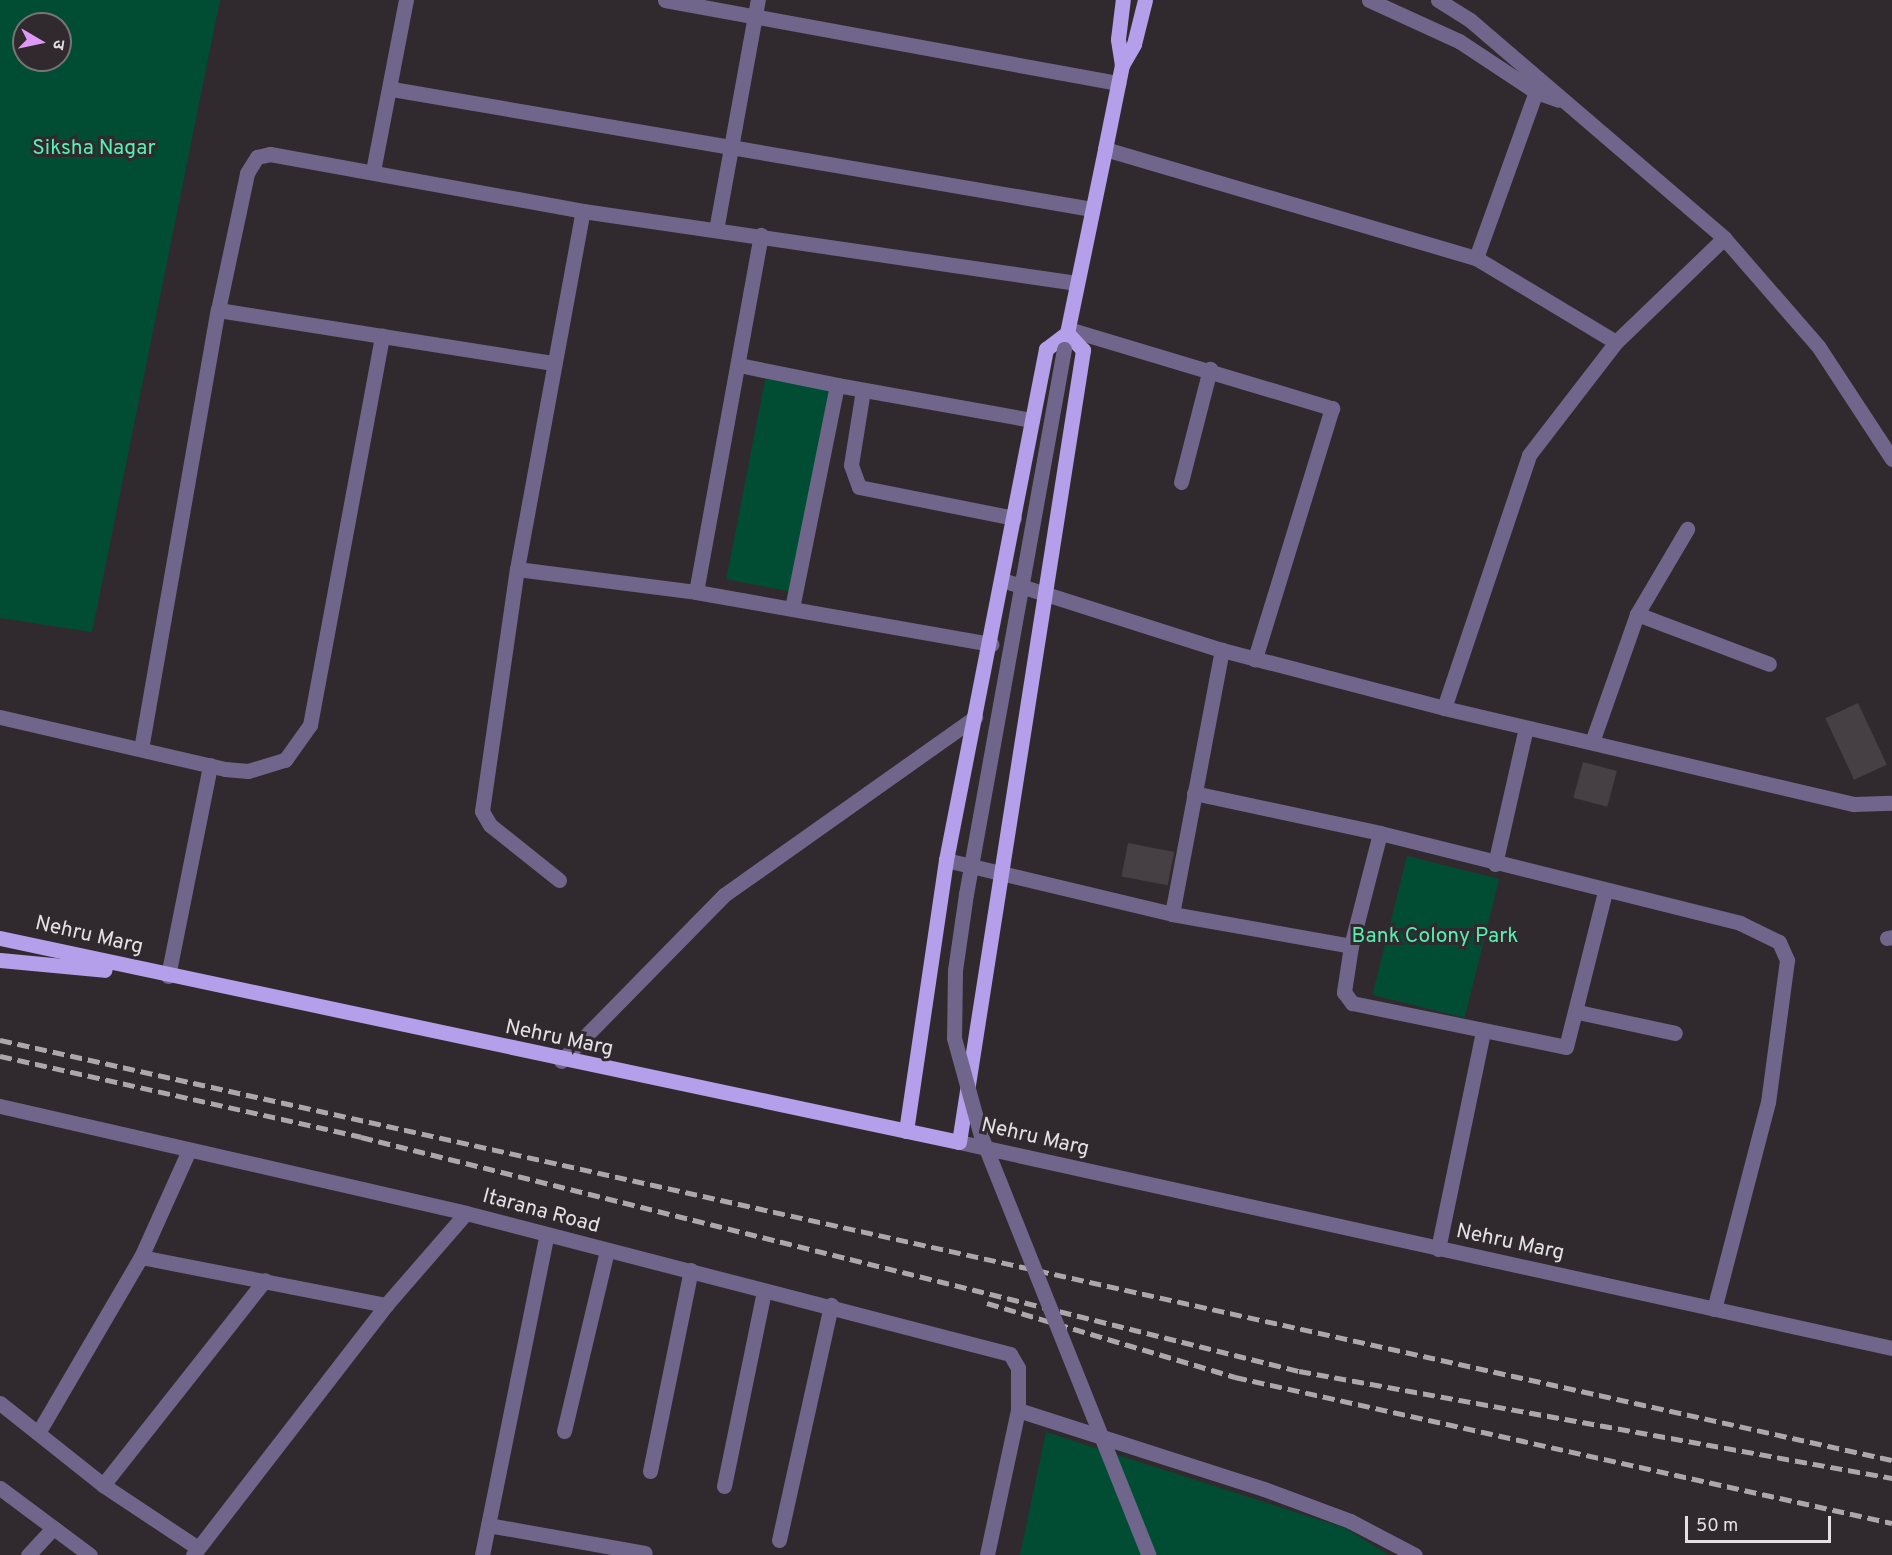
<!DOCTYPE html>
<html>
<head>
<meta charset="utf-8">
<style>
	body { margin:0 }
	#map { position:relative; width:1892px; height:1555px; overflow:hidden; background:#302a2f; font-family:Overpass,"Noto Sans Devanagari",sans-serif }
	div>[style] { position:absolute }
	.green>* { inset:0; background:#004d33; transform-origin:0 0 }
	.building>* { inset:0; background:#464045; transform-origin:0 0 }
	.minor>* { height:15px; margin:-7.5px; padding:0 7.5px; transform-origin:7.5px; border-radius:7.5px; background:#70668b }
	.major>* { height:15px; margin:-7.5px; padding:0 7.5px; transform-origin:7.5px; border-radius:7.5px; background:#b49fea }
	.rail>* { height:4.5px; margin-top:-2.25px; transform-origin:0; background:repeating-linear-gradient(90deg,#aba7ab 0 12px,transparent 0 18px) }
	.minor-bridge>* { height:15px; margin:-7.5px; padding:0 7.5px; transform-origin:7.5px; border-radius:7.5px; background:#70668b }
	span { translate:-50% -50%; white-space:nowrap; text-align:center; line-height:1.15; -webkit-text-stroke:6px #302a2f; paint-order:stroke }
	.park-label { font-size:21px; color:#54f1b3 }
	.street-label { font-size:21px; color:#e4e1e4 }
	.north { position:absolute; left:12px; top:12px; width:60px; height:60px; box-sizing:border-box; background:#302a2f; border:2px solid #787377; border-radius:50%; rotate:99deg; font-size:16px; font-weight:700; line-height:24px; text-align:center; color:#e4e1e4 }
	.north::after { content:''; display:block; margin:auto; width:21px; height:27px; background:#dd99f3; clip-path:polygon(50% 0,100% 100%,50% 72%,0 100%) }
	.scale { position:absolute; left:1685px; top:1516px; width:146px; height:27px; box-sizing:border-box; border:3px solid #e4e1e4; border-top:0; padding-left:8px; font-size:18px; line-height:21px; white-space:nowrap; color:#e4e1e4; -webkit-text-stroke:4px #302a2f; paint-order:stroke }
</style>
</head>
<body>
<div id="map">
	<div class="green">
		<div style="clip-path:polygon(evenodd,0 0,220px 0,92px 632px,0 618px,0 0,24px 24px,60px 24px,60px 60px,24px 60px,24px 24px)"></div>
		<div style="left:766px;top:375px;width:69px;height:208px;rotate:11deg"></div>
		<div style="left:1407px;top:856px;width:95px;height:143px;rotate:14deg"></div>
		<div style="clip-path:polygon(1046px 1432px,1345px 1528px,1389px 1555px,1020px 1555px)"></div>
	</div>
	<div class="building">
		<div style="left:1858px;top:703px;width:68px;height:36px;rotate:65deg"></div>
		<div style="left:1583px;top:762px;width:35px;height:37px;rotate:15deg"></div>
		<div style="left:1128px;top:843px;width:47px;height:34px;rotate:11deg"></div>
	</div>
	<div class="minor">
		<div style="left:665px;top:0;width:461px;rotate:10.4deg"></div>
		<div style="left:1369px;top:0;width:99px;rotate:24.5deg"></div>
		<div style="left:1459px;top:41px;width:92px;rotate:33.5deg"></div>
		<div style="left:1536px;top:92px;width:24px;rotate:19deg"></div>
		<div style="left:1438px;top:0;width:38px;rotate:32deg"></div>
		<div style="left:1470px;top:20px;width:335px;rotate:40.6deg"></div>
		<div style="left:1724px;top:238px;width:143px;rotate:49deg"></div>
		<div style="left:1818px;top:346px;width:135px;rotate:56.8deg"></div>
		<div style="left:392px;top:89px;width:710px;rotate:9.73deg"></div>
		<div style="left:1105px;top:149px;width:387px;rotate:16.4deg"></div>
		<div style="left:1476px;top:258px;width:163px;rotate:31deg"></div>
		<div style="left:373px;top:171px;width:174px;rotate:-79.1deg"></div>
		<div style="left:716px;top:230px;width:234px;rotate:-79.7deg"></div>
		<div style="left:1476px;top:258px;width:186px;rotate:-70.2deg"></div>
		<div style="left:218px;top:310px;width:340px;rotate:9deg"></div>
		<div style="left:1068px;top:329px;width:276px;rotate:16.7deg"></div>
		<div style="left:1332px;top:408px;width:263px;rotate:107.1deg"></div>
		<div style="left:739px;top:365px;width:100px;rotate:11.5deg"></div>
		<div style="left:837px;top:385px;width:228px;rotate:101.4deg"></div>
		<div style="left:837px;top:385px;width:198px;rotate:10.2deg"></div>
		<div style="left:863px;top:390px;width:76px;rotate:99.1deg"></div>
		<div style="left:851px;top:465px;width:23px;rotate:70deg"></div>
		<div style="left:859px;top:487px;width:158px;rotate:11.3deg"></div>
		<div style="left:1181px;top:482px;width:117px;rotate:-75.6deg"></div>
		<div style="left:517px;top:569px;width:364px;rotate:-79.6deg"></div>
		<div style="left:1002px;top:580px;width:231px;rotate:17.7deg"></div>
		<div style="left:1222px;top:650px;width:229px;rotate:14.6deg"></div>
		<div style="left:1444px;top:708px;width:421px;rotate:13.2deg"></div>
		<div style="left:1854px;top:804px;width:38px;rotate:-2deg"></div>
		<div style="left:696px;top:592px;width:363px;rotate:-79.7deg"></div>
		<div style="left:1637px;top:614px;width:141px;rotate:20.7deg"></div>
		<div style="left:1444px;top:708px;width:267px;rotate:-71.4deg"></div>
		<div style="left:1529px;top:455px;width:143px;rotate:-52.4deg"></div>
		<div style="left:1616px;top:342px;width:150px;rotate:-43.9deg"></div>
		<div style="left:0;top:717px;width:231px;rotate:13deg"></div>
		<div style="left:225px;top:769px;width:23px;rotate:5deg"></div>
		<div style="left:248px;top:771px;width:39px;rotate:-17deg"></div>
		<div style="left:285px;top:760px;width:43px;rotate:-54.5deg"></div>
		<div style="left:310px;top:725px;width:396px;rotate:-79.5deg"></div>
		<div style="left:1592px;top:742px;width:136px;rotate:-70.6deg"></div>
		<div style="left:1637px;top:614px;width:99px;rotate:-59.5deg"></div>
		<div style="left:141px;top:749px;width:446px;rotate:-80.1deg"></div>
		<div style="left:218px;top:310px;width:140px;rotate:-78deg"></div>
		<div style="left:247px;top:173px;width:19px;rotate:-58deg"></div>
		<div style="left:257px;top:157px;width:13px;rotate:-13deg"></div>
		<div style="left:270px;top:154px;width:318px;rotate:10.3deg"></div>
		<div style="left:583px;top:211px;width:499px;rotate:8.3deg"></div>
		<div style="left:1194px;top:793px;width:190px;rotate:12.1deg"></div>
		<div style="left:1380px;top:833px;width:371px;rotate:14deg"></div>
		<div style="left:1740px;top:923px;width:43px;rotate:26deg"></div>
		<div style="left:1779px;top:942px;width:20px;rotate:66deg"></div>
		<div style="left:1787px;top:960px;width:143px;rotate:97.6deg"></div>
		<div style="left:1768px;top:1102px;width:214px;rotate:104.6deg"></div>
		<div style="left:1380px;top:833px;width:117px;rotate:104.4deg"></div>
		<div style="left:1351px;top:946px;width:47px;rotate:98.7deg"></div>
		<div style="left:1344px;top:992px;width:14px;rotate:54deg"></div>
		<div style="left:1352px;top:1003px;width:218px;rotate:11.6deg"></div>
		<div style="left:1566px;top:1047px;width:160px;rotate:-75.9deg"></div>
		<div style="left:946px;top:860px;width:232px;rotate:13.4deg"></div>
		<div style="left:1172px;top:914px;width:182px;rotate:10.1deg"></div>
		<div style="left:1495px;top:864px;width:139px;rotate:-77.2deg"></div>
		<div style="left:559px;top:880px;width:88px;rotate:-141.4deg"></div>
		<div style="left:490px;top:825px;width:16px;rotate:-120deg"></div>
		<div style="left:482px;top:811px;width:245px;rotate:-81.8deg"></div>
		<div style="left:517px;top:569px;width:180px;rotate:7.3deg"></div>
		<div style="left:696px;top:592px;width:300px;rotate:10deg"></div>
		<div style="left:1172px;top:914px;width:269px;rotate:-79.3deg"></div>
		<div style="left:1887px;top:938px;width:5px;rotate:-11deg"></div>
		<div style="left:168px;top:976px;width:215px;rotate:-78.7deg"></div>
		<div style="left:1578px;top:1012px;width:99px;rotate:12.2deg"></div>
		<div style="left:561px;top:1061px;width:233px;rotate:-45.5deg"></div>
		<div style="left:724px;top:895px;width:308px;rotate:-35.3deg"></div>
		<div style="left:0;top:1106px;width:478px;rotate:12.9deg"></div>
		<div style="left:466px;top:1213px;width:562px;rotate:14.53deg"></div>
		<div style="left:1010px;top:1354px;width:16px;rotate:60deg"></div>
		<div style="left:1018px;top:1368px;width:42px;rotate:90deg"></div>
		<div style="left:1018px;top:1410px;width:148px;rotate:102.1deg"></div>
		<div style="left:959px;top:1142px;width:955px;rotate:12.45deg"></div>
		<div style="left:1438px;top:1249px;width:223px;rotate:-78.3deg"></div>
		<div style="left:141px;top:1257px;width:250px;rotate:11.1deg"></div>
		<div style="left:0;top:1403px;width:132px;rotate:38.5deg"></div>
		<div style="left:103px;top:1485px;width:114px;rotate:33.6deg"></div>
		<div style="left:1018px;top:1410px;width:258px;rotate:17.8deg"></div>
		<div style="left:1264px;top:1489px;width:92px;rotate:20.4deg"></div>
		<div style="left:1350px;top:1521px;width:73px;rotate:27.6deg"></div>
		<div style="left:564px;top:1431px;width:185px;rotate:-76.6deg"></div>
		<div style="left:38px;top:1433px;width:204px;rotate:-59.7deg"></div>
		<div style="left:141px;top:1257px;width:117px;rotate:-65.8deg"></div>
		<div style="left:650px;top:1471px;width:205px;rotate:-78.5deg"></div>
		<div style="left:103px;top:1485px;width:261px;rotate:-51.7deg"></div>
		<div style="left:724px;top:1486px;width:199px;rotate:-78.4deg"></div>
		<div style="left:0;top:1488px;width:112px;rotate:36.7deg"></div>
		<div style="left:488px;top:1525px;width:159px;rotate:10.1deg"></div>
		<div style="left:779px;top:1540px;width:241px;rotate:-77.5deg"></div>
		<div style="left:28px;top:1555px;width:37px;rotate:-47deg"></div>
		<div style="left:193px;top:1555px;width:316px;rotate:-52.3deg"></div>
		<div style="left:386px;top:1305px;width:122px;rotate:-49deg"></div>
		<div style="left:482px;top:1555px;width:324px;rotate:-78.6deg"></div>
	</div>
	<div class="major">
		<div style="left:1122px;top:65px;width:24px;rotate:-60deg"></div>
		<div style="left:1134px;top:44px;width:45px;rotate:-76deg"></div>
		<div style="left:0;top:938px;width:980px;rotate:12.01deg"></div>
		<div style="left:959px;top:1142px;width:802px;rotate:-81.1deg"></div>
		<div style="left:1083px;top:350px;width:23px;rotate:-133deg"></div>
		<div style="left:0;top:960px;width:105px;rotate:5.4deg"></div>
		<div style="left:906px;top:1131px;width:274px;rotate:-81.6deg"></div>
		<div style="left:946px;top:860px;width:521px;rotate:-78.93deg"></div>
		<div style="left:1046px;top:349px;width:26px;rotate:-37deg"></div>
		<div style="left:1067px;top:333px;width:188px;rotate:-78.3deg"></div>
		<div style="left:1105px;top:149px;width:86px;rotate:-78.6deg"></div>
		<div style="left:1122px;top:65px;width:26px;rotate:-99deg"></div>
		<div style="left:1118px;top:39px;width:39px;rotate:-83deg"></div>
	</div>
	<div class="rail">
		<div style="left:0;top:1040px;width:1938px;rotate:12.52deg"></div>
		<div style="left:0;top:1056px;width:370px;rotate:12.6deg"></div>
		<div style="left:361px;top:1137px;width:967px;rotate:14.01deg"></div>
		<div style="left:1299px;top:1371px;width:603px;rotate:10.23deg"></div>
		<div style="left:987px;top:1303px;width:259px;rotate:16.6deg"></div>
		<div style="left:1235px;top:1377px;width:673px;rotate:12.53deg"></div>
	</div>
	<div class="minor-bridge">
		<div style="left:1064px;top:349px;width:554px;rotate:100.19deg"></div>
		<div style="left:966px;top:894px;width:77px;rotate:98.2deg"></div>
		<div style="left:955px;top:970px;width:68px;rotate:90.8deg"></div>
		<div style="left:954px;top:1038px;width:102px;rotate:74.6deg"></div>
		<div style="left:981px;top:1136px;width:451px;rotate:68.2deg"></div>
	</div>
	<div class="park-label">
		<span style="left:94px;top:149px">Siksha Nagar</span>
		<span style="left:1435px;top:937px">Bank Colony Park</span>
	</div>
	<div class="street-label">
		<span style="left:89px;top:936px;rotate:13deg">Nehru Marg</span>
		<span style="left:559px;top:1039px;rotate:12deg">Nehru Marg</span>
		<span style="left:1035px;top:1138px;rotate:13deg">Nehru Marg</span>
		<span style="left:541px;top:1212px;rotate:15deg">Itarana Road</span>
		<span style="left:1510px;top:1243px;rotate:12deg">Nehru Marg</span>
	</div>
	<div class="north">उ</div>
	<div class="scale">50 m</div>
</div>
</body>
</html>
